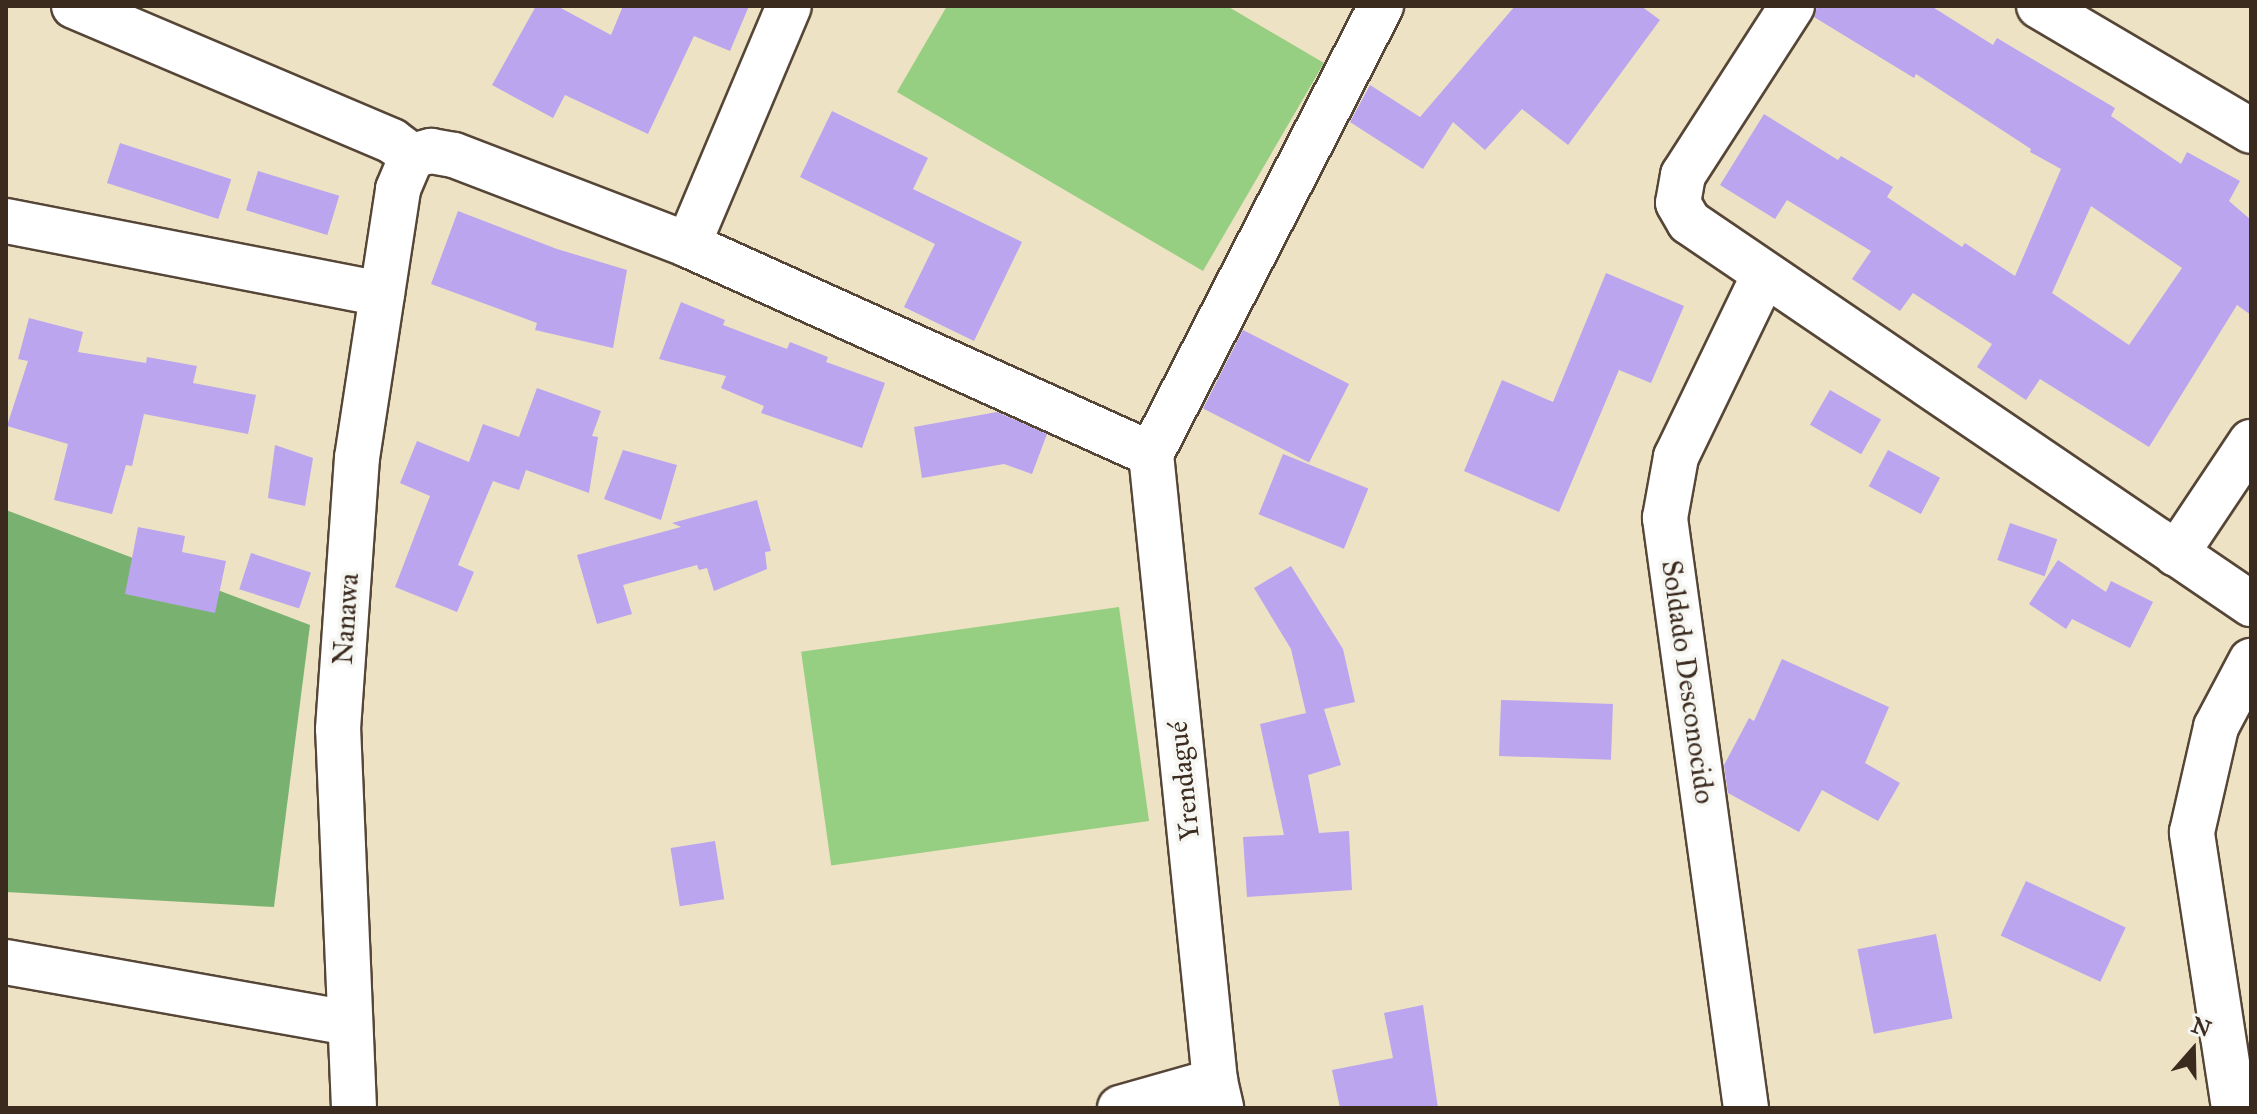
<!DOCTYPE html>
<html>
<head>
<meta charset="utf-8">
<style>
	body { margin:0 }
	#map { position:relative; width:2257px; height:1114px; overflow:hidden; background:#eee2c4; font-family:"IM FELL Great Primer",serif }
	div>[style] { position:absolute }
	.green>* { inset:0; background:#97cf82; transform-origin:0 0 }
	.forest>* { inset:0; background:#79b270 }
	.building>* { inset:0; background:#baa5ee; transform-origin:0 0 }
	.roads { filter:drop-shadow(2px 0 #564637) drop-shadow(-2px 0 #564637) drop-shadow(0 2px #564637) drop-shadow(0 -2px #564637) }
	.minor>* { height:44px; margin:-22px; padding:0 22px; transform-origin:22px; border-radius:22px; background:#fff }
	span { translate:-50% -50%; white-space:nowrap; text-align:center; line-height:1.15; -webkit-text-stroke:8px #f6f6f2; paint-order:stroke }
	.street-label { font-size:28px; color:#3b2a1e }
	.frame { position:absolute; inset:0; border:8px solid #3b2a1e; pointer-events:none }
	.north { position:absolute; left:2153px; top:1010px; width:80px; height:80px; -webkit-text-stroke:6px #f6f6f2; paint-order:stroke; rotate:20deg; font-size:22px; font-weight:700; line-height:32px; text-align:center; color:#3b2a1e }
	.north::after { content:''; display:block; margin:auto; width:28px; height:36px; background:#3b2a1e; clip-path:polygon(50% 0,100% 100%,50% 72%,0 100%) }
</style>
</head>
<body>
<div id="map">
	<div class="green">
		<div style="clip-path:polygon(947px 6px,1227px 6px,1324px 63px,1203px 271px,897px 92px)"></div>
		<div style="left:1119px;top:607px;width:216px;height:321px;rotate:82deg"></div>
	</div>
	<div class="forest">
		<div style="clip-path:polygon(6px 510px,310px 625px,274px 907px,6px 892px)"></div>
	</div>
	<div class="building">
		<div style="clip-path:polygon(536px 6px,557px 6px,611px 35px,623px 6px,749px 6px,730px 51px,694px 36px,648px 134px,565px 95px,553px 118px,492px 85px)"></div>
		<div style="clip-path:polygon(1515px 6px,1641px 6px,1660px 20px,1568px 145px,1522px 109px,1485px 150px,1453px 122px,1423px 169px,1350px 122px,1370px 85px,1420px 117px)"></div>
		<div style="clip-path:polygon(evenodd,1817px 6px,1931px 6px,1993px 45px,1997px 38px,2115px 108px,2111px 116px,2181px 164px,2187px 152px,2240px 181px,2229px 201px,2251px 220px,2251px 315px,2237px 305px,2149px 447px,2040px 379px,2026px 400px,1977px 367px,1992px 344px,1913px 293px,1900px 311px,1852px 279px,1871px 251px,1787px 200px,1775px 219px,1720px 185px,1764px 114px,1838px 160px,1841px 156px,1893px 187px,1887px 197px,1962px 247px,1965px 243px,2015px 276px,2061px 169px,2030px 152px,2031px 149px,1916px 74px,1914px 78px,1814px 17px,1817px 6px,2091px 206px,2182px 268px,2129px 345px,2052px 293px,2091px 206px)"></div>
		<div style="clip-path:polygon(832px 111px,928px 158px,913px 189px,1022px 242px,974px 341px,904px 307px,935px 244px,800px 177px)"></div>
		<div style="left:120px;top:143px;width:117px;height:42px;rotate:18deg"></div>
		<div style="left:258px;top:171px;width:85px;height:41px;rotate:17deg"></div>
		<div style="clip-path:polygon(458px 211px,557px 249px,627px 270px,613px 348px,535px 330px,537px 323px,431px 284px)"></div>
		<div style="clip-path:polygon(1606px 273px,1684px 306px,1651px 383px,1619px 370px,1559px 512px,1464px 471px,1502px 380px,1553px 402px)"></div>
		<div style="clip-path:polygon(681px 302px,725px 320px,723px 325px,787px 349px,790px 342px,828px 357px,826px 362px,885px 383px,862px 448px,761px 413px,764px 406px,721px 388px,726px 376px,659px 359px)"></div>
		<div style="clip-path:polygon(29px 318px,83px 332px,78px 352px,146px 363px,147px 357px,197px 366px,193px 383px,256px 395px,248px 434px,144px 414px,132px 466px,126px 465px,112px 514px,54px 500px,68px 444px,7px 426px,28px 361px,18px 359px)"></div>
		<div style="left:1243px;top:330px;width:119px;height:88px;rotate:27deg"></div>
		<div style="clip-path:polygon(537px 388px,601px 411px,592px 436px,598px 437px,589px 493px,526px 470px,519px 490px,493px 481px,458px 565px,474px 572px,457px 612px,395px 587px,430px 496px,400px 483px,417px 441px,469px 462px,483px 424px,519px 437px)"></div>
		<div style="left:1830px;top:390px;width:59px;height:40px;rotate:30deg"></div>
		<div style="clip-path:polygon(997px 412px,1047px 434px,1032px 474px,1004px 464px,922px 478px,914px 427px)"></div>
		<div style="clip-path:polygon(275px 445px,313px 458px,305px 506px,268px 498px)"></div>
		<div style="clip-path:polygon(623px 450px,677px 465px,661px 520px,604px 499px)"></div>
		<div style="left:1888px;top:450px;width:59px;height:41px;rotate:28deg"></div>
		<div style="left:1283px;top:454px;width:92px;height:65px;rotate:22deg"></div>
		<div style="clip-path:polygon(757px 500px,771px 551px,765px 552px,767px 569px,714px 591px,707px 568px,699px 570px,697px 565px,623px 585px,632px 614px,597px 624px,577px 555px,681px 527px,672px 523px)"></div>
		<div style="left:2010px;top:523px;width:50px;height:39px;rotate:19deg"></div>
		<div style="clip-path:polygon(138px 527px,185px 536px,182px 552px,226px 561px,215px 613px,125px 594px)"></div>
		<div style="left:251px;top:553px;width:63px;height:38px;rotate:18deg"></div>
		<div style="clip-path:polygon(2058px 560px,2106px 592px,2111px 581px,2153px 602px,2130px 648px,2072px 619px,2066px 629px,2029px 604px)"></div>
		<div style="clip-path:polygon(1291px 566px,1343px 649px,1355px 702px,1324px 709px,1341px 765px,1308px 775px,1319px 833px,1349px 831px,1352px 890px,1247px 897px,1243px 837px,1284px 835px,1260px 724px,1306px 713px,1291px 649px,1254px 588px)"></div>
		<div style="clip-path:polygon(1782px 659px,1889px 707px,1865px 763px,1900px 783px,1878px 821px,1822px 790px,1799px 832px,1728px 793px,1724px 765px,1749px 718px,1754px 721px)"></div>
		<div style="left:1501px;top:700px;width:112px;height:56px;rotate:2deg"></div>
		<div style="left:715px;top:841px;width:59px;height:45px;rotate:81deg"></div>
		<div style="left:2026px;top:881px;width:110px;height:60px;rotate:25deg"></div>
		<div style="left:1936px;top:934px;width:86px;height:80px;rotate:79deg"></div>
		<div style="clip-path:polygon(1423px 1005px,1438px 1108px,1340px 1108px,1332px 1070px,1393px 1058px,1384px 1013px)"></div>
	</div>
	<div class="roads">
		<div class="minor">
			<div style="left:74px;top:6px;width:345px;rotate:23deg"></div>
			<div style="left:392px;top:141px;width:25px;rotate:37deg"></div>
			<div style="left:1792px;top:6px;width:201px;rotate:122.8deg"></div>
			<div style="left:1683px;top:175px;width:28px;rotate:100deg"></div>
			<div style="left:1678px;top:203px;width:22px;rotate:60deg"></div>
			<div style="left:1689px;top:222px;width:680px;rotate:34.2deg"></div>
			<div style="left:2039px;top:6px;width:246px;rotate:30.5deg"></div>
			<div style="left:6px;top:221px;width:383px;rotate:11deg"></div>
			<div style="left:688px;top:245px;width:259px;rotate:-67.1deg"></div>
			<div style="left:1151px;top:454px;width:630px;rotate:84.17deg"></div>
			<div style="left:1215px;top:1081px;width:28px;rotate:77deg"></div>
			<div style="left:1151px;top:454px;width:504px;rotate:-62.82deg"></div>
			<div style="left:2176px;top:554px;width:135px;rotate:-56.2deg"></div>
			<div style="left:6px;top:962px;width:347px;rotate:10.1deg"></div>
			<div style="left:354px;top:1108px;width:379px;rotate:-92.4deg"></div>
			<div style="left:338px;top:729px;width:272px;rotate:-86deg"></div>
			<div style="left:357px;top:458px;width:272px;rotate:-81.3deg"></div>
			<div style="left:398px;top:189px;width:36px;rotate:-67deg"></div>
			<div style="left:412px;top:156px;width:20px;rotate:-15deg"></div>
			<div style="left:431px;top:151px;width:23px;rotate:10deg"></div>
			<div style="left:454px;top:155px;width:251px;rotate:21deg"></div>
			<div style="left:688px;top:245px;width:508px;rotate:24.29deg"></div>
			<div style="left:1120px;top:1108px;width:99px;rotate:-15.9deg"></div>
			<div style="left:1746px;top:1108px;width:596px;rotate:-97.82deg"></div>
			<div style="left:1665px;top:518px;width:62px;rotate:-79.8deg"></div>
			<div style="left:1676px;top:457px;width:202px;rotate:-64.2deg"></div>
			<div style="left:2234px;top:1108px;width:279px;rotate:-98.7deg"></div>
			<div style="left:2192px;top:832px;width:108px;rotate:-77.1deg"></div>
			<div style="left:2216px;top:727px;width:75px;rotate:-62.1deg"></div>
		</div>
	</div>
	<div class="street-label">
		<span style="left:346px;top:619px;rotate:-86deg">Nanawa</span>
		<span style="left:1688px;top:682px;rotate:82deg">Soldado Desconocido</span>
		<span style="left:1184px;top:781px;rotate:-96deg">Yrendagué</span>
	</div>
	<div class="frame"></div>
	<div class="north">N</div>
</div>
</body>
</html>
